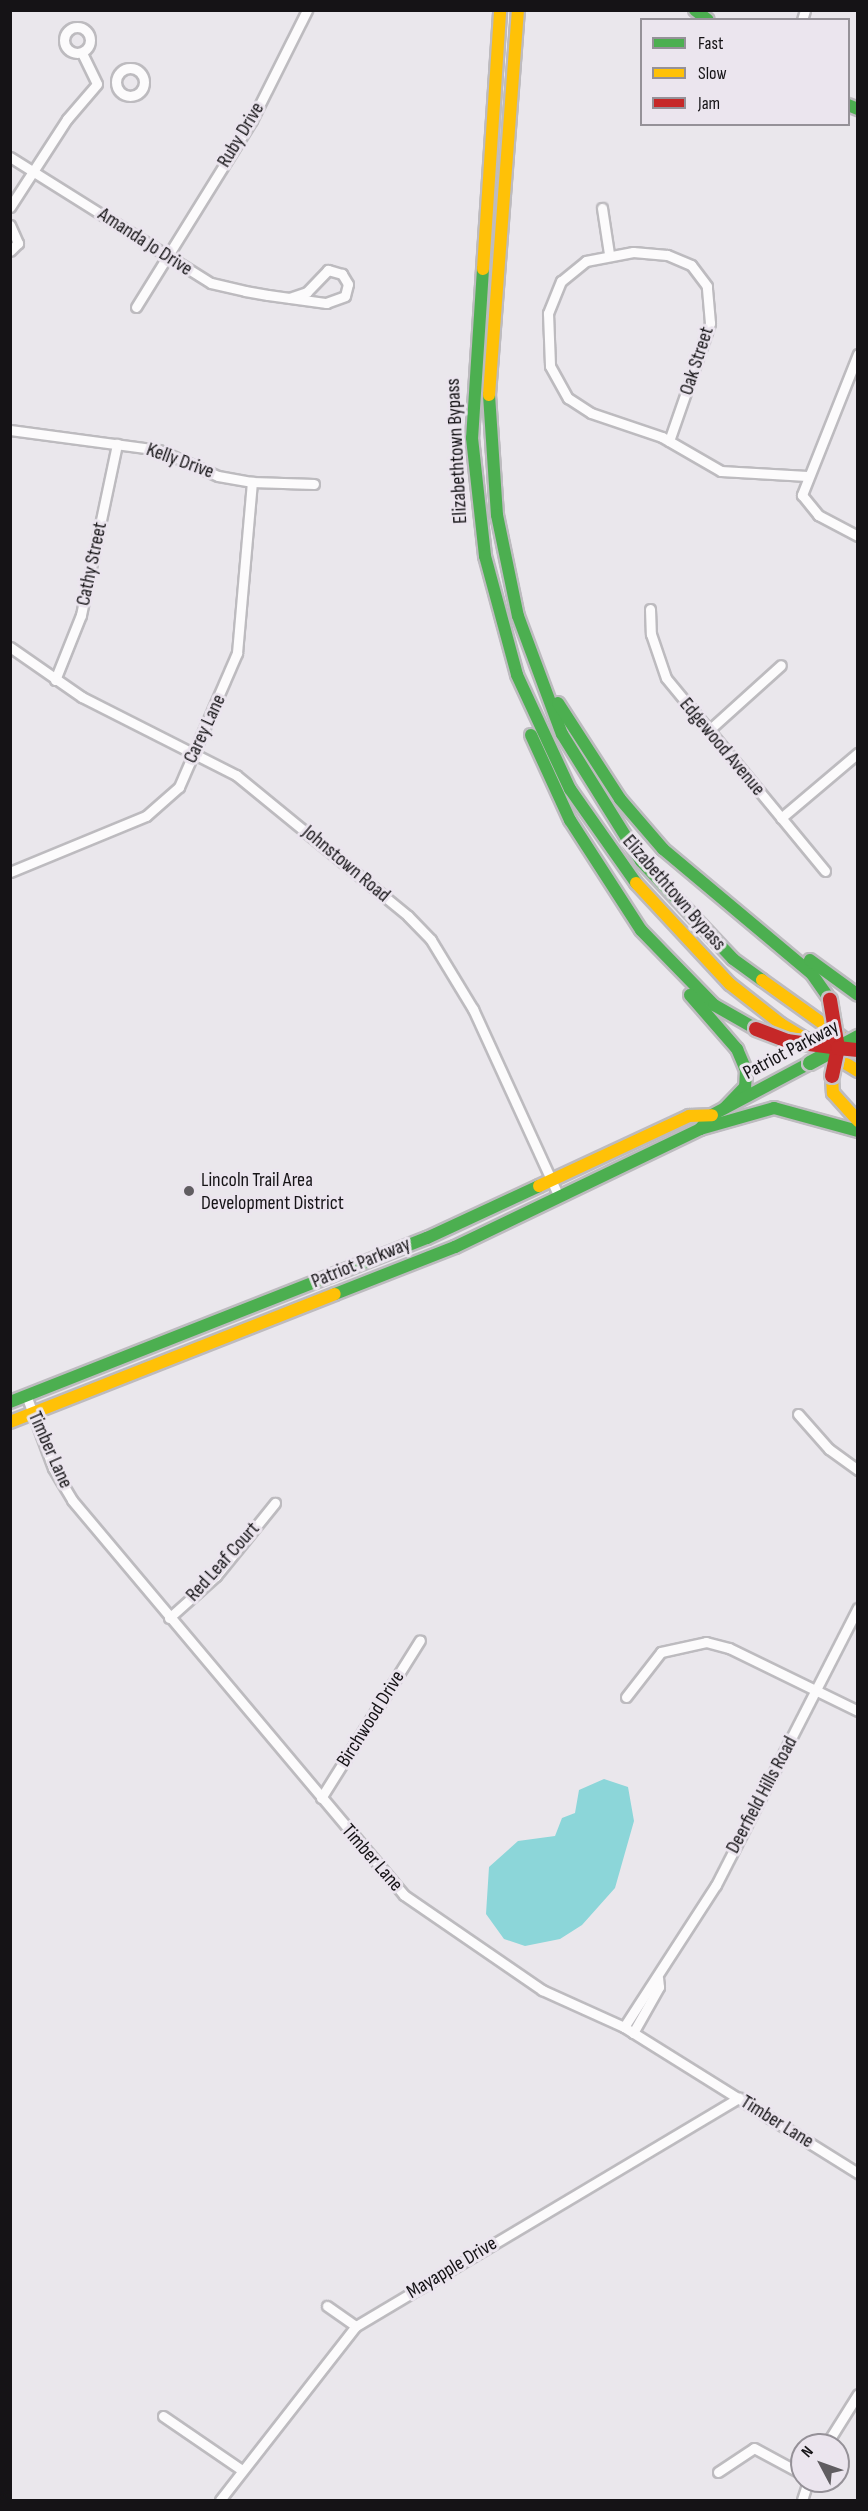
<!DOCTYPE html>
<html>
<head>
<meta charset="utf-8">
<style>
	body { margin:0 }
	#map { position:relative; width:868px; height:2511px; overflow:hidden; background:#eae7ec; font-family:"Sofia Sans Condensed",sans-serif }
	div>[style] { position:absolute }
	.water>* { inset:0; background:#8cd6d9 }
	.roads { filter:drop-shadow(2px 0 #bdbbbf) drop-shadow(-2px 0 #bdbbbf) drop-shadow(0 2px #bdbbbf) drop-shadow(0 -2px #bdbbbf) }
	.street>* { height:9px; margin:-4.5px; padding:0 4.5px; transform-origin:4.5px; border-radius:4.5px; background:#fcfbfc }
	.street>.ring { margin:-4.5px; padding:0; box-sizing:content-box; background:none; border:9px solid #fcfbfc; border-radius:50% }
	.fast>* { height:12px; margin:-6px; padding:0 6px; transform-origin:6px; border-radius:6px; background:#4caf50 }
	.slow>* { height:12px; margin:-6px; padding:0 6px; transform-origin:6px; border-radius:6px; background:#ffc107 }
	.bridges { filter:drop-shadow(2px 0 #c4c2c5) drop-shadow(-2px 0 #c4c2c5) drop-shadow(0 2px #c4c2c5) drop-shadow(0 -2px #c4c2c5) }
	.fast-bridge>* { height:14px; margin:-7px; padding:0 7px; transform-origin:7px; border-radius:7px; background:#4caf50 }
	.jam-bridge>* { height:14px; margin:-7px; padding:0 7px; transform-origin:7px; border-radius:7px; background:#c62828 }
	.dots>* { width:16px; height:16px; translate:-50% -50%; box-sizing:border-box; border:3px solid #ebe5ee; border-radius:50% }
	span { translate:-50% -50%; white-space:nowrap; text-align:center; line-height:1.15; -webkit-text-stroke:6px #ebe5ee; paint-order:stroke }
	.street-label { font-size:20px; color:#151316 }
	.poi-label { font-size:20px; color:#151316 }
	.left { translate:0 -50%; text-align:left }
	.frame { position:absolute; inset:0; border:12px solid #151316; pointer-events:none }
	.legend { position:absolute; left:640px; top:18px; width:210px; height:108px; box-sizing:border-box; background:#ebe5ee; border:2px solid #959198; margin:0; padding:8px 10px; list-style:none; font-size:18px; color:#151316 }
	.legend li { display:flex; align-items:center; gap:12px; height:30px }
	.legend b { width:30px; border:2px solid #959198 }
	.north { position:absolute; left:790px; top:2433px; width:60px; height:60px; box-sizing:border-box; background:#ebe5ee; border:2px solid #959198; border-radius:50%; rotate:311deg; font-size:16px; font-weight:700; line-height:24px; text-align:center; color:#151316 }
	.north::after { content:''; display:block; margin:auto; width:21px; height:27px; background:#605d61; clip-path:polygon(50% 0,100% 100%,50% 72%,0 100%) }
</style>
</head>
<body>
<div id="map">
	<div class="water">
		<div style="clip-path:polygon(604px 1779px,628px 1787px,634px 1821px,615px 1888px,582px 1925px,560px 1939px,525px 1946px,504px 1939px,486px 1914px,489px 1867px,518px 1841px,555px 1836px,562px 1818px,575px 1813px,579px 1790px)"></div>
	</div>
	<div class="roads">
		<div class="street">
			<div style="left:802px;top:20px;width:10px;rotate:-73deg"></div>
			<div class="ring" style="left:64px;top:27px;width:17px;height:17px"></div>
			<div style="left:82px;top:53px;width:34px;rotate:64deg"></div>
			<div class="ring" style="left:116px;top:68px;width:19px;height:19px"></div>
			<div style="left:10px;top:157px;width:237px;rotate:32.1deg"></div>
			<div style="left:211px;top:283px;width:35px;rotate:13deg"></div>
			<div style="left:245px;top:291px;width:23px;rotate:10deg"></div>
			<div style="left:268px;top:295px;width:59px;rotate:7.9deg"></div>
			<div style="left:326px;top:303px;width:20px;rotate:-20deg"></div>
			<div style="left:345px;top:296px;width:12px;rotate:-76deg"></div>
			<div style="left:348px;top:284px;width:12px;rotate:-121deg"></div>
			<div style="left:342px;top:274px;width:15px;rotate:-164deg"></div>
			<div style="left:328px;top:270px;width:30px;rotate:134deg"></div>
			<div style="left:307px;top:292px;width:18px;rotate:161deg"></div>
			<div style="left:10px;top:207px;width:105px;rotate:-57.1deg"></div>
			<div style="left:67px;top:119px;width:46px;rotate:-49.4deg"></div>
			<div style="left:602px;top:208px;width:47px;rotate:81.3deg"></div>
			<div style="left:10px;top:225px;width:20px;rotate:66deg"></div>
			<div style="left:18px;top:243px;width:11px;rotate:135deg"></div>
			<div style="left:136px;top:307px;width:220px;rotate:-58.2deg"></div>
			<div style="left:252px;top:120px;width:123px;rotate:-63.4deg"></div>
			<div style="left:858px;top:354px;width:152px;rotate:111.7deg"></div>
			<div style="left:802px;top:495px;width:26px;rotate:51deg"></div>
			<div style="left:818px;top:515px;width:45px;rotate:27.7deg"></div>
			<div style="left:10px;top:430px;width:150px;rotate:7.6deg"></div>
			<div style="left:159px;top:450px;width:64px;rotate:23.8deg"></div>
			<div style="left:218px;top:476px;width:35px;rotate:10deg"></div>
			<div style="left:252px;top:482px;width:62px;rotate:1.8deg"></div>
			<div style="left:669px;top:441px;width:125px;rotate:-70.8deg"></div>
			<div style="left:710px;top:323px;width:37px;rotate:-95deg"></div>
			<div style="left:707px;top:286px;width:26px;rotate:-127deg"></div>
			<div style="left:691px;top:265px;width:26px;rotate:-157deg"></div>
			<div style="left:667px;top:255px;width:34px;rotate:-175deg"></div>
			<div style="left:633px;top:252px;width:48px;rotate:169.2deg"></div>
			<div style="left:586px;top:261px;width:32px;rotate:141deg"></div>
			<div style="left:561px;top:281px;width:35px;rotate:112deg"></div>
			<div style="left:548px;top:313px;width:53px;rotate:87.8deg"></div>
			<div style="left:550px;top:366px;width:37px;rotate:61deg"></div>
			<div style="left:568px;top:398px;width:27px;rotate:33deg"></div>
			<div style="left:591px;top:413px;width:75px;rotate:18.7deg"></div>
			<div style="left:662px;top:437px;width:68px;rotate:30deg"></div>
			<div style="left:721px;top:471px;width:86px;rotate:3.3deg"></div>
			<div style="left:650px;top:609px;width:25px;rotate:88deg"></div>
			<div style="left:651px;top:634px;width:46px;rotate:71.2deg"></div>
			<div style="left:666px;top:678px;width:250px;rotate:50.5deg"></div>
			<div style="left:10px;top:647px;width:88px;rotate:34.8deg"></div>
			<div style="left:82px;top:697px;width:173px;rotate:26.9deg"></div>
			<div style="left:236px;top:775px;width:222px;rotate:39.3deg"></div>
			<div style="left:408px;top:916px;width:33px;rotate:46deg"></div>
			<div style="left:431px;top:940px;width:81px;rotate:58.7deg"></div>
			<div style="left:473px;top:1009px;width:207px;rotate:65.4deg"></div>
			<div style="left:55px;top:680px;width:70px;rotate:-68.2deg"></div>
			<div style="left:81px;top:615px;width:175px;rotate:-78.1deg"></div>
			<div style="left:708px;top:731px;width:98px;rotate:-42.1deg"></div>
			<div style="left:781px;top:818px;width:101px;rotate:-40.2deg"></div>
			<div style="left:10px;top:872px;width:147px;rotate:-22.4deg"></div>
			<div style="left:146px;top:816px;width:44px;rotate:-41.3deg"></div>
			<div style="left:179px;top:787px;width:146px;rotate:-66.6deg"></div>
			<div style="left:237px;top:653px;width:172px;rotate:-85deg"></div>
			<div style="left:26px;top:1395px;width:78px;rotate:69.7deg"></div>
			<div style="left:53px;top:1468px;width:37px;rotate:59deg"></div>
			<div style="left:72px;top:1500px;width:516px;rotate:49.95deg"></div>
			<div style="left:404px;top:1895px;width:168px;rotate:34.5deg"></div>
			<div style="left:542px;top:1990px;width:90px;rotate:24.3deg"></div>
			<div style="left:624px;top:2027px;width:276px;rotate:32deg"></div>
			<div style="left:798px;top:1414px;width:47px;rotate:48.5deg"></div>
			<div style="left:829px;top:1449px;width:36px;rotate:36deg"></div>
			<div style="left:169px;top:1618px;width:63px;rotate:-41.8deg"></div>
			<div style="left:216px;top:1576px;width:94px;rotate:-51.1deg"></div>
			<div style="left:626px;top:1697px;width:57px;rotate:-52.1deg"></div>
			<div style="left:661px;top:1652px;width:46px;rotate:-12.5deg"></div>
			<div style="left:706px;top:1642px;width:24px;rotate:15deg"></div>
			<div style="left:729px;top:1648px;width:144px;rotate:26deg"></div>
			<div style="left:321px;top:1798px;width:186px;rotate:-57.9deg"></div>
			<div style="left:624px;top:2027px;width:169px;rotate:-57.1deg"></div>
			<div style="left:716px;top:1885px;width:311px;rotate:-62.9deg"></div>
			<div style="left:633px;top:2033px;width:53px;rotate:-60.5deg"></div>
			<div style="left:659px;top:1987px;width:9px;rotate:-96deg"></div>
			<div style="left:327px;top:2306px;width:35px;rotate:35deg"></div>
			<div style="left:163px;top:2416px;width:96px;rotate:34.4deg"></div>
			<div style="left:826px;top:2445px;width:60px;rotate:-57.9deg"></div>
			<div style="left:718px;top:2472px;width:43px;rotate:-33.7deg"></div>
			<div style="left:754px;top:2448px;width:55px;rotate:28.4deg"></div>
			<div style="left:220px;top:2500px;width:221px;rotate:-52deg"></div>
			<div style="left:356px;top:2326px;width:446px;rotate:-30.8deg"></div>
			<div style="left:802px;top:2500px;width:20px;rotate:-72deg"></div>
		</div>
		<div class="fast">
			<div style="left:695px;top:10px;width:16px;rotate:38deg"></div>
			<div style="left:848px;top:105px;width:11px;rotate:22deg"></div>
			<div style="left:483px;top:269px;width:169px;rotate:93.7deg"></div>
			<div style="left:472px;top:438px;width:119px;rotate:83.7deg"></div>
			<div style="left:485px;top:556px;width:123px;rotate:74.9deg"></div>
			<div style="left:517px;top:675px;width:126px;rotate:65.1deg"></div>
			<div style="left:570px;top:789px;width:115px;rotate:54.9deg"></div>
			<div style="left:489px;top:395px;width:120px;rotate:86.2deg"></div>
			<div style="left:497px;top:515px;width:103px;rotate:78.3deg"></div>
			<div style="left:518px;top:616px;width:126px;rotate:69.6deg"></div>
			<div style="left:562px;top:734px;width:150px;rotate:58.1deg"></div>
			<div style="left:641px;top:861px;width:134px;rotate:46.8deg"></div>
			<div style="left:733px;top:959px;width:36px;rotate:36deg"></div>
			<div style="left:558px;top:703px;width:114px;rotate:57.1deg"></div>
			<div style="left:620px;top:799px;width:66px;rotate:49.3deg"></div>
			<div style="left:663px;top:849px;width:194px;rotate:40deg"></div>
			<div style="left:812px;top:974px;width:32px;rotate:55deg"></div>
			<div style="left:531px;top:735px;width:94px;rotate:65.4deg"></div>
			<div style="left:570px;top:820px;width:131px;rotate:57.2deg"></div>
			<div style="left:641px;top:930px;width:105px;rotate:45.8deg"></div>
			<div style="left:714px;top:1005px;width:48px;rotate:29.7deg"></div>
			<div style="left:810px;top:960px;width:59px;rotate:36.1deg"></div>
			<div style="left:690px;top:995px;width:72px;rotate:49deg"></div>
			<div style="left:737px;top:1049px;width:23px;rotate:67deg"></div>
			<div style="left:746px;top:1070px;width:17px;rotate:93deg"></div>
			<div style="left:745px;top:1087px;width:29px;rotate:134deg"></div>
			<div style="left:700px;top:1129px;width:77px;rotate:-15.8deg"></div>
			<div style="left:774px;top:1108px;width:87px;rotate:15.3deg"></div>
			<div style="left:335px;top:1294px;width:129px;rotate:-21.4deg"></div>
			<div style="left:455px;top:1247px;width:272px;rotate:-25.7deg"></div>
			<div style="left:700px;top:1129px;width:18px;rotate:-49deg"></div>
			<div style="left:712px;top:1115px;width:111px;rotate:-28deg"></div>
			<div style="left:10px;top:1402px;width:448px;rotate:-21.5deg"></div>
			<div style="left:427px;top:1238px;width:123px;rotate:-24.9deg"></div>
		</div>
		<div class="slow">
			<div style="left:483px;top:269px;width:260px;rotate:-86.2deg"></div>
			<div style="left:489px;top:395px;width:386px;rotate:-85.7deg"></div>
			<div style="left:636px;top:883px;width:138px;rotate:47.1deg"></div>
			<div style="left:730px;top:984px;width:65px;rotate:38.1deg"></div>
			<div style="left:781px;top:1024px;width:90px;rotate:31.4deg"></div>
			<div style="left:762px;top:980px;width:101px;rotate:35.7deg"></div>
			<div style="left:832px;top:1076px;width:17px;rotate:87deg"></div>
			<div style="left:833px;top:1093px;width:38px;rotate:48deg"></div>
			<div style="left:539px;top:1186px;width:166px;rotate:-25deg"></div>
			<div style="left:689px;top:1116px;width:23px;rotate:-2deg"></div>
			<div style="left:10px;top:1422px;width:349px;rotate:-21.5deg"></div>
		</div>
	</div>
	<div class="bridges">
		<div class="fast-bridge">
			<div style="left:810px;top:1063px;width:55px;rotate:-28.4deg"></div>
		</div>
		<div class="jam-bridge">
			<div style="left:756px;top:1029px;width:33px;rotate:21deg"></div>
			<div style="left:787px;top:1041px;width:51px;rotate:7.8deg"></div>
			<div style="left:838px;top:1048px;width:49px;rotate:-99.5deg"></div>
			<div style="left:832px;top:1076px;width:29px;rotate:-78deg"></div>
			<div style="left:838px;top:1048px;width:20px;rotate:6deg"></div>
		</div>
	</div>
	<div class="dots">
		<div style="left:189px;top:1191px;background:#605d61"></div>
	</div>
	<div class="street-label">
		<span style="left:241px;top:135px;rotate:-59deg">Ruby Drive</span>
		<span style="left:145px;top:242px;rotate:33deg">Amanda Jo Drive</span>
		<span style="left:697px;top:361px;rotate:-72deg">Oak Street</span>
		<span style="left:457px;top:451px;rotate:-93deg">Elizabethtown Bypass</span>
		<span style="left:180px;top:461px;rotate:20deg">Kelly Drive</span>
		<span style="left:92px;top:564px;rotate:-78deg">Cathy Street</span>
		<span style="left:205px;top:729px;rotate:-65deg">Carey Lane</span>
		<span style="left:722px;top:747px;rotate:50deg">Edgewood Avenue</span>
		<span style="left:346px;top:864px;rotate:40deg">Johnstown Road</span>
		<span style="left:674px;top:893px;rotate:49deg">Elizabethtown Bypass</span>
		<span style="left:791px;top:1050px;rotate:-28deg">Patriot Parkway</span>
		<span style="left:361px;top:1263px;rotate:-22deg">Patriot Parkway</span>
		<span style="left:50px;top:1450px;rotate:66deg">Timber Lane</span>
		<span style="left:223px;top:1562px;rotate:-48deg">Red Leaf Court</span>
		<span style="left:371px;top:1719px;rotate:-58deg">Birchwood Drive</span>
		<span style="left:762px;top:1795px;rotate:-62deg">Deerfield Hills Road</span>
		<span style="left:372px;top:1858px;rotate:49deg">Timber Lane</span>
		<span style="left:777px;top:2122px;rotate:32deg">Timber Lane</span>
		<span style="left:452px;top:2268px;rotate:-31deg">Mayapple Drive</span>
	</div>
	<div class="poi-label">
		<span class="left" style="left:201px;top:1192px">Lincoln Trail Area<br>Development District</span>
	</div>
	<div class="frame"></div>
	<ul class="legend">
	<li><b style="height:8px;background:#4caf50"></b>Fast</li>
	<li><b style="height:8px;background:#ffc107"></b>Slow</li>
	<li><b style="height:8px;background:#c62828"></b>Jam</li>
	</ul>
	<div class="north">N</div>
</div>
</body>
</html>
